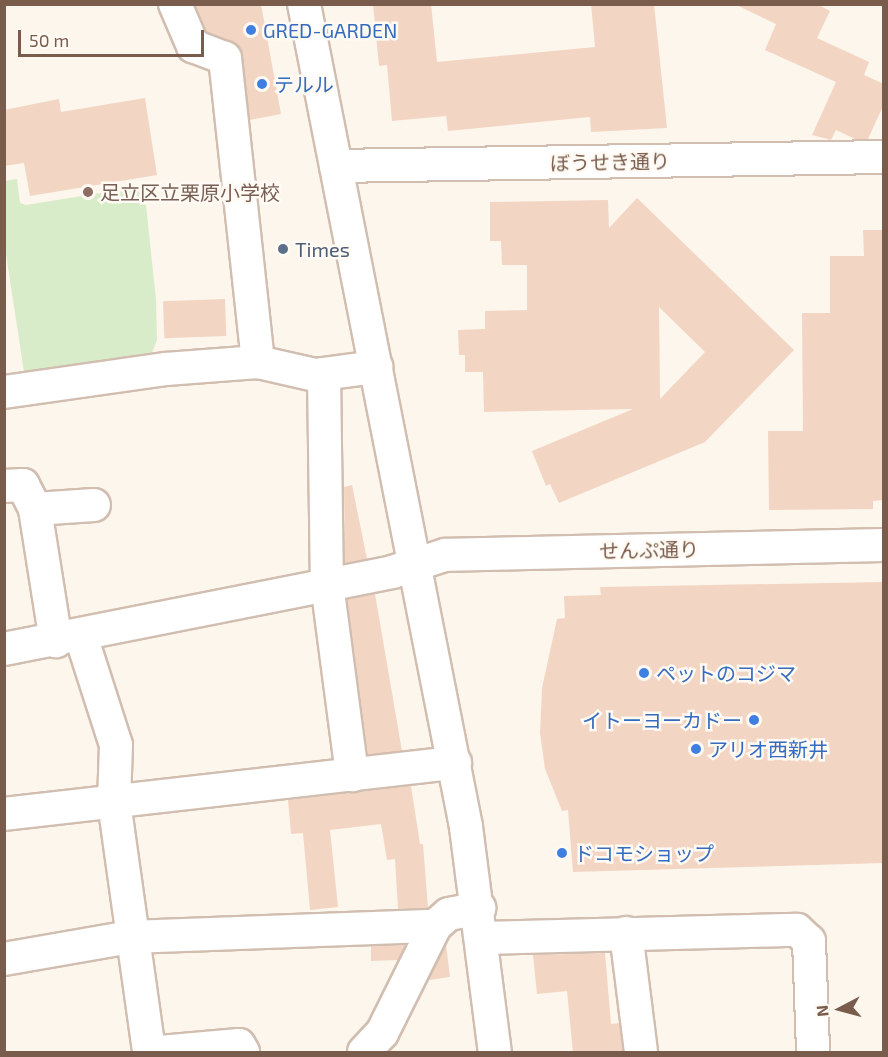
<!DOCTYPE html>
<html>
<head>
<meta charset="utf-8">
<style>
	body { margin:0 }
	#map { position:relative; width:888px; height:1057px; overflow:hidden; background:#fdf6ec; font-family:"Exo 2","Noto Sans JP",sans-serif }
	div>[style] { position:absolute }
	.green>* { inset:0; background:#d8ecc9 }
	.building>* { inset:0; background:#f3d5c3; transform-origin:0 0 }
	.roads { filter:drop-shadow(2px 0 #d1beb0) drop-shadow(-2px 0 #d1beb0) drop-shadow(0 2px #d1beb0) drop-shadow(0 -2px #d1beb0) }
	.minor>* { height:32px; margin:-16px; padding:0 16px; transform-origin:16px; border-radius:16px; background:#fff }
	.dots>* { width:16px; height:16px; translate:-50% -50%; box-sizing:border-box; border:3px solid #fffaf3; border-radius:50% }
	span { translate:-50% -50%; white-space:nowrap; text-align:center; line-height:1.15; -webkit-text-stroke:5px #fffaf3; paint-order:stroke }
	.shop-label { font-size:20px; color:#366cbe }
	.left { translate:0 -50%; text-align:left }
	.right { translate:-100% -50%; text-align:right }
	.street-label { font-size:20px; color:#7a5c4d }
	.education-label { font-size:20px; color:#785e54 }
	.service-label { font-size:20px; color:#4e5e75 }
	.frame { position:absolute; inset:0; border:6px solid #7a5c4d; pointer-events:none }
	.north { position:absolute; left:810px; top:979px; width:60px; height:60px; -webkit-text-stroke:4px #fffaf3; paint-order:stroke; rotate:264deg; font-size:16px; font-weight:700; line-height:24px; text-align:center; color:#7a5c4d }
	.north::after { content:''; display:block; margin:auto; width:21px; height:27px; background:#7a5c4d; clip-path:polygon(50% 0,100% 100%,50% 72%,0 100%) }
	.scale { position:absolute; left:18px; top:30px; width:186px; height:27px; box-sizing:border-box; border:3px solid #7a5c4d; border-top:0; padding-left:8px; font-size:18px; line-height:21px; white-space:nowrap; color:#7a5c4d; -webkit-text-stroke:4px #fffaf3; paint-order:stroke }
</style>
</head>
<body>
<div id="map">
	<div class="green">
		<div style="clip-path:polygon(17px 179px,20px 203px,26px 205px,144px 186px,156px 299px,157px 340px,151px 355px,24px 372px,4px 241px,5px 181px)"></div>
	</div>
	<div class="building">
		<div style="clip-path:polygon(195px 4px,261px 4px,281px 114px,250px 120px,240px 48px,207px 32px)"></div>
		<div style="clip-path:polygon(373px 4px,431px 4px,437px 62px,595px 47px,591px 4px,654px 4px,667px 128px,591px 132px,590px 117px,448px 131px,446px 116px,392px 121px,387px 65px,379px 66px)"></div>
		<div style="clip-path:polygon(734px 4px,817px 4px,830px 11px,817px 38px,869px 62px,864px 75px,884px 84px,884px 104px,868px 139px,855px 139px,836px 130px,831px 140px,812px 135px,836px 82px,765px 50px,776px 24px)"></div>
		<div style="clip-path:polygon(145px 98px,157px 175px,30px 196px,24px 163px,4px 166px,4px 110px,59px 99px,61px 112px)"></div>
		<div style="clip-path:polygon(evenodd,637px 198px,794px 350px,705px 442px,559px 503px,550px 484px,546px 486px,532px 451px,633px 409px,484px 412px,483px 372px,465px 372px,465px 355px,459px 355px,458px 330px,485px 329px,485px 311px,527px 310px,527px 265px,502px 265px,501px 241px,490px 241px,490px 202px,608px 200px,609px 228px,637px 198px,659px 307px,705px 352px,660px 399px,660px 398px,659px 307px)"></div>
		<div style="clip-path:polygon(863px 230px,884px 230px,884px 500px,873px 501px,873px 509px,769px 510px,768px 431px,803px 431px,802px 313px,830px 313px,830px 256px,864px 256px)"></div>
		<div style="left:225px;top:299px;width:37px;height:62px;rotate:88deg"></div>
		<div style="clip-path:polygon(352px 485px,367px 559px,345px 563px,344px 487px)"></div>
		<div style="clip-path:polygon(884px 582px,884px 863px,573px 872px,568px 810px,562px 811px,545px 769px,540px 733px,542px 688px,557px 619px,565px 618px,564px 596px,601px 595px,600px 587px)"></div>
		<div style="clip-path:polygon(375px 594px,402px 751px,368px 755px,347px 599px)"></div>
		<div style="clip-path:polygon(411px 786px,420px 844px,423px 844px,428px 908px,398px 909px,395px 859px,387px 860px,381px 824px,330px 830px,338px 907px,310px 910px,303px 833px,291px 834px,288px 800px)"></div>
		<div style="clip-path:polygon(446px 944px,450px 977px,429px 980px)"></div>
		<div style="clip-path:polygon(405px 945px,398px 960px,371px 961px,371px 946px)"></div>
		<div style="clip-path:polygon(605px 953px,611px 1024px,619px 1023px,623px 1053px,573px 1053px,567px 991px,537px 994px,533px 955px)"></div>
	</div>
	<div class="roads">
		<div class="minor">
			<div style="left:175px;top:4px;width:46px;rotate:66.8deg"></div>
			<div style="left:193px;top:46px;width:34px;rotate:21deg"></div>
			<div style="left:225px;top:58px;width:306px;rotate:83.8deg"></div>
			<div style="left:304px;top:4px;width:839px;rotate:78.86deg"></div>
			<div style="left:466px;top:827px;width:227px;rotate:82.7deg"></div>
			<div style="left:336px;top:166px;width:548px;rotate:-0.94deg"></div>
			<div style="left:324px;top:374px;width:210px;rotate:89.2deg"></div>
			<div style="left:327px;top:584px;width:193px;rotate:82.5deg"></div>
			<div style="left:4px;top:392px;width:164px;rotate:-8.1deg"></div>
			<div style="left:166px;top:369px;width:92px;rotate:-4.4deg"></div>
			<div style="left:258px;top:362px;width:58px;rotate:12.8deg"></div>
			<div style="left:315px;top:375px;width:62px;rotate:-7.5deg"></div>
			<div style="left:4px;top:486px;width:19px;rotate:-3deg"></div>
			<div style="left:23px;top:485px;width:27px;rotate:63deg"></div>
			<div style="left:35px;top:509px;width:134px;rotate:81deg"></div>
			<div style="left:35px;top:509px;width:59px;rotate:-3.9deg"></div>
			<div style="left:81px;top:636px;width:114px;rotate:72.2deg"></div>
			<div style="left:116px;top:745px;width:57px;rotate:92deg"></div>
			<div style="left:114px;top:802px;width:252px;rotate:82deg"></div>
			<div style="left:4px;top:649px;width:396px;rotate:-11.2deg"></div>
			<div style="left:392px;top:572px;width:56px;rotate:-17.8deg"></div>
			<div style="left:445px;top:555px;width:439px;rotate:-1.3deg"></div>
			<div style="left:4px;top:814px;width:454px;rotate:-6.5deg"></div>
			<div style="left:626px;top:933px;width:120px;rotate:82.8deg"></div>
			<div style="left:483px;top:938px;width:314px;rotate:-1.5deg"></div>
			<div style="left:797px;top:930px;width:16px;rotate:43deg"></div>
			<div style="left:809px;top:941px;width:111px;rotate:87.9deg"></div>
			<div style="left:4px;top:959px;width:128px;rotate:-9.9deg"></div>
			<div style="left:130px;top:937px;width:305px;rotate:-2.1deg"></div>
			<div style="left:435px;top:926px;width:18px;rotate:-41deg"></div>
			<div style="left:449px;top:914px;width:31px;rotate:-11deg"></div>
			<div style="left:160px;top:1052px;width:79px;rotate:-5.1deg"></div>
			<div style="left:239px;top:1045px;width:8px;rotate:60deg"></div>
			<div style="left:364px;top:1052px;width:26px;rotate:-47deg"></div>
			<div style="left:382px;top:1033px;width:119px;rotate:-63.6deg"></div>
		</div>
	</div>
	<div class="dots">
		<div style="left:251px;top:30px;background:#3f7fe0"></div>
		<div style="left:262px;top:84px;background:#3f7fe0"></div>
		<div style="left:88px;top:192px;background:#8d6e63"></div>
		<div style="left:283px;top:249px;background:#5c6f8a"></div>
		<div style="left:644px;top:673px;background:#3f7fe0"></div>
		<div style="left:754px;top:720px;background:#3f7fe0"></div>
		<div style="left:696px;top:749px;background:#3f7fe0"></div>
		<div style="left:562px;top:853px;background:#3f7fe0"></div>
	</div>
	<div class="shop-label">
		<span class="left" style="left:263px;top:30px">GRED-GARDEN</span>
		<span class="left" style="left:274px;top:84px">テルル</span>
		<span class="left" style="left:656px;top:673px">ペットのコジマ</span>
		<span class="right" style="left:742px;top:720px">イトーヨーカドー</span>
		<span class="left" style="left:708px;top:749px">アリオ西新井</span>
		<span class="left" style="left:574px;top:853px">ドコモショップ</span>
	</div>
	<div class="street-label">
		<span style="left:610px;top:162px;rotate:-1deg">ぼうせき通り</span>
		<span style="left:649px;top:550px;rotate:-1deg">せんぷ通り</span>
	</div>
	<div class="education-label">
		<span class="left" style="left:100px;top:192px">足立区立栗原小学校</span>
	</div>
	<div class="service-label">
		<span class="left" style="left:295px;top:249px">Times</span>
	</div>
	<div class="frame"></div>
	<div class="north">N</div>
	<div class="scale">50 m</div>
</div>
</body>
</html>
